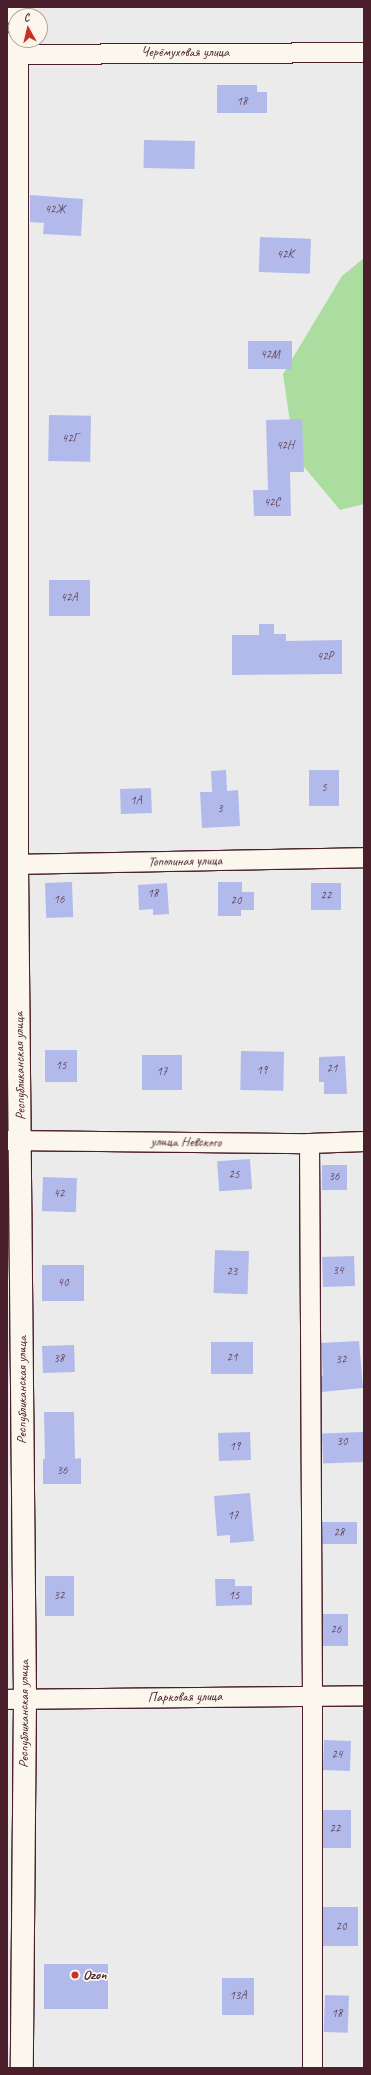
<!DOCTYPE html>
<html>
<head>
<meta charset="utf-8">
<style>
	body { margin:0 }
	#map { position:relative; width:371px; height:2075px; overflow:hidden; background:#ecebec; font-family:Caveat,sans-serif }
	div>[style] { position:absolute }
	.green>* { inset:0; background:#aadd9f }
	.building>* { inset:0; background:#b2baeb; transform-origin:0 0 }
	.roads { filter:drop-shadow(1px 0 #4a1f2b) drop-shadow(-1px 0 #4a1f2b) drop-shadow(0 1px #4a1f2b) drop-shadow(0 -1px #4a1f2b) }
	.street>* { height:19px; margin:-9.5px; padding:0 9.5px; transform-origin:9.5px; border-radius:9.5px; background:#fbf7ec }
	.secondary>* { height:22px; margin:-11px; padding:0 11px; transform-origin:11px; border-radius:11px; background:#fbf7ec }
	.dots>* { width:11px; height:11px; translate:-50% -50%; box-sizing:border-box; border:2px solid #fbf7ec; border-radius:50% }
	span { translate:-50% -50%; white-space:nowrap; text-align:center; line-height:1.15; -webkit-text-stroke:3.5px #fbf7ec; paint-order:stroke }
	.number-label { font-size:12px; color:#64465b }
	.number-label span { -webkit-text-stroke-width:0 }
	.street-label { font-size:14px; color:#4a1f2b }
	.poi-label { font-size:14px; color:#4a1f2b; font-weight:700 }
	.left { translate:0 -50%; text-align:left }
	.frame { position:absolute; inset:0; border:8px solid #4a1f2b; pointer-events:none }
	.north { position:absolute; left:8px; top:8px; width:40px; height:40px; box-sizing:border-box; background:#fbf7ec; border:1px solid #b4a19f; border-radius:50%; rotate:352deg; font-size:11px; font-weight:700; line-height:16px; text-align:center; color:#4a1f2b }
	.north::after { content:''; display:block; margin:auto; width:14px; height:18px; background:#c8321e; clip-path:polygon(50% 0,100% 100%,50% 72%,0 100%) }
</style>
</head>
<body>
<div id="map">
	<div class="green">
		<div style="clip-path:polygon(364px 258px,364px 504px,340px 510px,295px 456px,283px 374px,342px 276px)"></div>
	</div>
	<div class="building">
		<div style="clip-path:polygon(217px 85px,257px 85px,257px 92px,267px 92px,267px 113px,217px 113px)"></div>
		<div style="left:144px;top:140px;width:51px;height:28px;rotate:1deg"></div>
		<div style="clip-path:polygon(30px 195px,83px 199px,81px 236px,43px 234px,44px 223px,30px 222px)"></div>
		<div style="left:260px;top:237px;width:51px;height:35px;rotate:2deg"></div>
		<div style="left:248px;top:341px;width:44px;height:28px"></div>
		<div style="left:49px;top:415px;width:42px;height:46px;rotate:1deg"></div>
		<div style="clip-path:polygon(302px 419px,304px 472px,290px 472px,291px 516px,254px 516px,253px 490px,268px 490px,266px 420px)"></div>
		<div style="left:49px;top:580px;width:41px;height:36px"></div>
		<div style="clip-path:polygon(259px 624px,274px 624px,274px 634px,286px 634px,286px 641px,342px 640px,342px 674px,232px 675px,232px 635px,259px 635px)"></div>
		<div style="clip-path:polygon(226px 770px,227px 791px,238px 790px,240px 826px,202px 828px,200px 792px,212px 792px,211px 771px)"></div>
		<div style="left:339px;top:770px;width:36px;height:30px;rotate:90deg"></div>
		<div style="left:151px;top:788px;width:25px;height:31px;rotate:88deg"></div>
		<div style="left:72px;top:882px;width:35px;height:27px;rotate:88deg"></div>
		<div style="clip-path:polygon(218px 882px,242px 882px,242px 892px,254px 892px,254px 910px,241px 910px,241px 916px,218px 916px)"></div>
		<div style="clip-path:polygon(167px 883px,169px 914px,153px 915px,153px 909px,139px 910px,138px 885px)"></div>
		<div style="left:311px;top:883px;width:30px;height:27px"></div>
		<div style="left:45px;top:1050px;width:32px;height:32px"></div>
		<div style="left:241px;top:1051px;width:43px;height:39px;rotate:1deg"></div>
		<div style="left:142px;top:1055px;width:40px;height:35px"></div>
		<div style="clip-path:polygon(345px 1056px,347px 1094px,324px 1094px,324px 1082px,319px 1082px,319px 1057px)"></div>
		<div style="left:250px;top:1159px;width:30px;height:33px;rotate:86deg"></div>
		<div style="left:322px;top:1165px;width:25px;height:25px"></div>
		<div style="left:43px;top:1177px;width:34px;height:34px;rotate:2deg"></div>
		<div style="left:215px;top:1250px;width:34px;height:43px;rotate:2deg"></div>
		<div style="left:354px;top:1256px;width:30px;height:32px;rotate:88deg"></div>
		<div style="left:84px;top:1265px;width:36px;height:42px;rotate:90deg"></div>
		<div style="clip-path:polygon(359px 1341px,363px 1388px,321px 1392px,321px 1376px,323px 1376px,321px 1343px)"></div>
		<div style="left:253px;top:1342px;width:32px;height:42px;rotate:90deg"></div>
		<div style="left:74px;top:1345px;width:27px;height:32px;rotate:88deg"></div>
		<div style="clip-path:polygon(44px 1412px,74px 1412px,75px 1459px,81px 1458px,81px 1484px,43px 1484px,43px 1459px,45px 1459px)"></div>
		<div style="left:250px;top:1432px;width:28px;height:32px;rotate:88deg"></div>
		<div style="left:363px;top:1432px;width:30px;height:41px;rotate:88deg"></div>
		<div style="clip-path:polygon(250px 1493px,254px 1541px,230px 1543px,230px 1535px,217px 1536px,214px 1496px)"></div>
		<div style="left:322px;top:1522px;width:35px;height:22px"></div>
		<div style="left:45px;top:1576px;width:29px;height:40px"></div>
		<div style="clip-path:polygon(215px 1579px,235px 1579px,235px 1586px,252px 1586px,252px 1605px,216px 1606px)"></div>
		<div style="left:323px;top:1614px;width:25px;height:32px"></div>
		<div style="left:324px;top:1740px;width:27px;height:30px;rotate:2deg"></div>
		<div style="left:323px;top:1810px;width:28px;height:38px"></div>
		<div style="left:323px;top:1907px;width:35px;height:39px"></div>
		<div style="left:108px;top:1964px;width:45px;height:64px;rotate:90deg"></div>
		<div style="left:222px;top:1978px;width:32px;height:37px"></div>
		<div style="left:325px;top:1995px;width:24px;height:37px;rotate:2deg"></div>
	</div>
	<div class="roads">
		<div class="street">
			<div style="left:7px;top:54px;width:357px;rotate:-0.3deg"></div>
			<div style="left:7px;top:864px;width:357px;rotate:-1.1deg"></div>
			<div style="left:7px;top:1140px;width:302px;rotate:0.6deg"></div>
			<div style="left:309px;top:1143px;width:55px;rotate:-2.1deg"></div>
			<div style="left:309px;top:1143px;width:553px;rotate:89.69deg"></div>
			<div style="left:312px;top:1696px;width:372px;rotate:90deg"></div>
			<div style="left:7px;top:1699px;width:357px;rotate:-0.6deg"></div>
		</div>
		<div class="secondary">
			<div style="left:16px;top:7px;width:9px;rotate:84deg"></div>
			<div style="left:17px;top:40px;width:824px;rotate:90deg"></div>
			<div style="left:17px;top:864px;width:835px;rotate:89.45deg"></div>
			<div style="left:25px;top:1699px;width:369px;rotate:90.5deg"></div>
		</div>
	</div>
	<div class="dots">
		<div style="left:75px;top:1975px;background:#c8321e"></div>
	</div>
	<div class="number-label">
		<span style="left:242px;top:102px">18</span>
		<span style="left:55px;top:210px">42Ж</span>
		<span style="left:285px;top:255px">42К</span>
		<span style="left:270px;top:355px">42М</span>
		<span style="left:70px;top:439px">42Г</span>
		<span style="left:285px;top:446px">42Н</span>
		<span style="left:272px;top:503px">42С</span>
		<span style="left:69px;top:598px">42А</span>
		<span style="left:325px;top:657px">42Р</span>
		<span style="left:324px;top:788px">5</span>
		<span style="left:136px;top:801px">1А</span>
		<span style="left:220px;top:809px">3</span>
		<span style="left:153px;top:894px">18</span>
		<span style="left:326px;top:896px">22</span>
		<span style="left:59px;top:900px">16</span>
		<span style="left:236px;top:901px">20</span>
		<span style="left:61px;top:1066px">15</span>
		<span style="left:332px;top:1069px">21</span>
		<span style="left:262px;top:1071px">19</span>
		<span style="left:162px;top:1072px">17</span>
		<span style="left:234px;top:1175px">25</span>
		<span style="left:334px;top:1177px">36</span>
		<span style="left:59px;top:1194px">42</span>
		<span style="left:338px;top:1271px">34</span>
		<span style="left:232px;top:1272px">23</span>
		<span style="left:63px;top:1283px">40</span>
		<span style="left:232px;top:1358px">21</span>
		<span style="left:59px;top:1359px">38</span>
		<span style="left:341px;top:1360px">32</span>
		<span style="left:342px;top:1442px">30</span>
		<span style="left:235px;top:1447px">19</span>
		<span style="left:62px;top:1471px">36</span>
		<span style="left:233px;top:1516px">17</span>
		<span style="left:339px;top:1533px">28</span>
		<span style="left:59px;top:1596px">32</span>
		<span style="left:234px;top:1596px">15</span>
		<span style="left:336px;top:1630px">26</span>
		<span style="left:337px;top:1755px">24</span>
		<span style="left:335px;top:1829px">22</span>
		<span style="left:341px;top:1927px">20</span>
		<span style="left:238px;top:1996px">13А</span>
		<span style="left:337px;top:2014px">18</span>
	</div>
	<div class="street-label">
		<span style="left:185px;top:52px">Черёмуховая улица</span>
		<span style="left:185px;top:861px;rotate:-1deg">Тополиная улица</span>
		<span style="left:20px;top:1066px;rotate:-91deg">Республиканская улица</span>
		<span style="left:186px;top:1142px;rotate:1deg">улица Невского</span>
		<span style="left:22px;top:1390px;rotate:-90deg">Республиканская улица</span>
		<span style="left:185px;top:1697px;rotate:-1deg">Парковая улица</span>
		<span style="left:24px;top:1714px;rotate:-90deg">Республиканская улица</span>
	</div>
	<div class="poi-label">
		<span class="left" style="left:83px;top:1975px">Ozon</span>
	</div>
	<div class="frame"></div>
	<div class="north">С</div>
</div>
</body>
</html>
